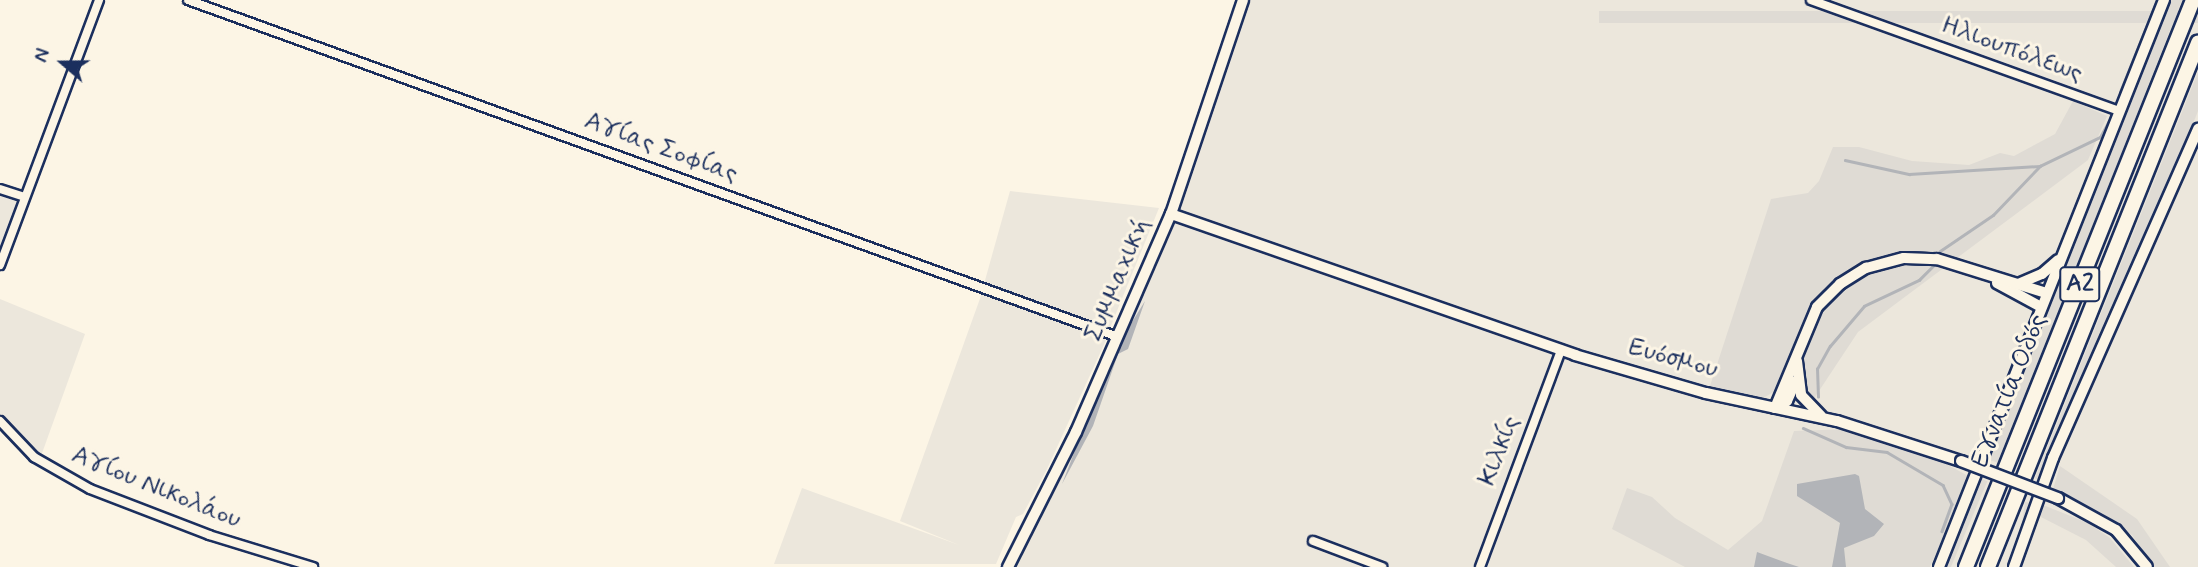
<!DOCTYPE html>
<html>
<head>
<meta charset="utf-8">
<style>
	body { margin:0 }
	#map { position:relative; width:2198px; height:567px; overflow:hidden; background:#fcf5e5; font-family:Mynerve,sans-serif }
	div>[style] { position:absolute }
	.built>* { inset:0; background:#ece7dc }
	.green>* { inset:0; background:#dfdbd4; transform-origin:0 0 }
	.water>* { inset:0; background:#b2b4b8 }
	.stream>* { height:2.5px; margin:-1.25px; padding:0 1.25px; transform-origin:1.25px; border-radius:1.25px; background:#b2b4b8 }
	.roads { filter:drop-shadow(2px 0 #1b2f5e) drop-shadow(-2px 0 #1b2f5e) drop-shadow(0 2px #1b2f5e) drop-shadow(0 -2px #1b2f5e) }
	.street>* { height:8px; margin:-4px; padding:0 4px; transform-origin:4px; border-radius:4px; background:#fcf5e5 }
	.secondary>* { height:10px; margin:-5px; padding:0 5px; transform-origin:5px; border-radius:5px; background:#fcf5e5 }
	.highway>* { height:14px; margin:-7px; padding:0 7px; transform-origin:7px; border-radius:7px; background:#fcf5e5 }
	.bridges { filter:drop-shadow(2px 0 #1b2f5e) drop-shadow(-2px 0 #1b2f5e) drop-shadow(0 2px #1b2f5e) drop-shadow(0 -2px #1b2f5e) }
	.secondary-bridge>* { height:10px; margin:-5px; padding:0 5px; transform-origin:5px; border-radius:5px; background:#fcf5e5 }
	span { translate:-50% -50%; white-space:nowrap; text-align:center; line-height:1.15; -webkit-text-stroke:6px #fcf5e5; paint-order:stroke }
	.shield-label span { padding:2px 5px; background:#fcf5e5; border:2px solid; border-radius:5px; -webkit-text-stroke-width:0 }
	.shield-label { font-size:24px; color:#1b2f5e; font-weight:700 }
	.street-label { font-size:26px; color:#1b2f5e }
	.north { position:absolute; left:28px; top:28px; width:70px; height:70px; -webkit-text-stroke:5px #fcf5e5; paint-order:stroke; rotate:290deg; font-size:19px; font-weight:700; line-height:28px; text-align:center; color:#1b2f5e }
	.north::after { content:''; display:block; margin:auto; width:24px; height:32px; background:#1b2f5e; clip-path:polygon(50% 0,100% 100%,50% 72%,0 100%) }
</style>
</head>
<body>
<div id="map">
	<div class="built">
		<div style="clip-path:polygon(1249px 0,2198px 0,2198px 567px,1014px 567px,1069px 463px,1171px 221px)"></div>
		<div style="clip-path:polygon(1010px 191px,1159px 208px,1110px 328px,984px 284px)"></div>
		<div style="clip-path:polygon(0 195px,22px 202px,0 261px)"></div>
		<div style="clip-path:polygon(982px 293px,1107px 338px,1047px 469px,1023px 514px,1016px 517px,996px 564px,774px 564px,802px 488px,959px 545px,900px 521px)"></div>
		<div style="clip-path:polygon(0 299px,85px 334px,41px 456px,0 414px)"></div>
	</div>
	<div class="green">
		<div style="clip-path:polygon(2169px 0,2182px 0,1999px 463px,1989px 460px)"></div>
		<div style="left:2198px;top:11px;width:12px;height:599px;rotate:90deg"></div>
		<div style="clip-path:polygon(2198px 72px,2198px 111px,2109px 336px,2043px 483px,2035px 478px)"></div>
		<div style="clip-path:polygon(2073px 101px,2107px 116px,2088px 160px,1858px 332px,1811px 403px,1781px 388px,1763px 398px,1710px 386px,1771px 199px,1808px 193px,1819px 181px,1833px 147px,1859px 147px,1912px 161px,1969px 165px,2000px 153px,2014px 156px,2055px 134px)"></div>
		<div style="clip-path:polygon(1850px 429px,1926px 453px,1970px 477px,1930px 567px,1685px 567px,1612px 529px,1627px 488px,1652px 497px,1675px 518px,1728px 550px,1762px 521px,1794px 431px)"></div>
		<div style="clip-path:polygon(2060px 466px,2137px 519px,2170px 567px,2154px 567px,2132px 535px,2102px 513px,2053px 489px)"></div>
		<div style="left:1980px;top:478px;width:8px;height:96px;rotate:23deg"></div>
		<div style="left:2025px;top:502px;width:7px;height:70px;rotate:8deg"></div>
		<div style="clip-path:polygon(2043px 505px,2088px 523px,2110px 538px,2134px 567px,2116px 567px,2086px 540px,2039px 516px)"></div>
	</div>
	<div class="water">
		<div style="clip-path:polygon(1145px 301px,1128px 349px,1118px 354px,1093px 426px,1062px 484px,1113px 353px)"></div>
		<div style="clip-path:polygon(1855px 474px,1859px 476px,1865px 509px,1884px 524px,1874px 536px,1844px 548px,1846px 567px,1832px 567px,1840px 523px,1797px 496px,1797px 484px)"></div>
		<div style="clip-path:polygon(1757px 552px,1787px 563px,1799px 567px,1754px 567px)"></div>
	</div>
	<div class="stream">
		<div style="left:2120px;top:92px;width:99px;rotate:-68.1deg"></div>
		<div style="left:1845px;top:160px;width:66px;rotate:12.3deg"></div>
		<div style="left:1909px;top:174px;width:131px;rotate:-3.5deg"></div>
		<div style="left:2040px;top:166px;width:67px;rotate:-25.8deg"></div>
		<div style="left:2100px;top:137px;width:18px;rotate:-61deg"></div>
		<div style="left:1940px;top:251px;width:64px;rotate:-34.2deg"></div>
		<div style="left:1993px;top:215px;width:68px;rotate:-46.2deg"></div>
		<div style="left:1818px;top:397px;width:28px;rotate:-92deg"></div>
		<div style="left:1817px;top:369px;width:26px;rotate:-61deg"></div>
		<div style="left:1830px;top:346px;width:52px;rotate:-49.6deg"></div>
		<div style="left:1864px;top:306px;width:61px;rotate:-25.3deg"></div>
		<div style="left:1919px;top:280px;width:23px;rotate:-45deg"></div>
		<div style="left:1803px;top:428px;width:47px;rotate:23.8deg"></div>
		<div style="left:1846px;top:447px;width:41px;rotate:7deg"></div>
		<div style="left:1887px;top:452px;width:65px;rotate:30.5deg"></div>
		<div style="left:1943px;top:485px;width:21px;rotate:65deg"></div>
		<div style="left:1952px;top:504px;width:29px;rotate:110deg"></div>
	</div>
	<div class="roads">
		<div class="street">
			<div style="left:188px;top:0;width:989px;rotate:19.92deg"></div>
			<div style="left:1811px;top:0;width:328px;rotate:19.8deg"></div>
			<div style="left:0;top:189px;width:26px;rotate:18deg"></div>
			<div style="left:0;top:265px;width:283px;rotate:-69.5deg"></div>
			<div style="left:0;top:421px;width:50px;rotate:46.6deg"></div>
			<div style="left:34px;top:457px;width:64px;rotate:29.7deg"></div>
			<div style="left:90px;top:489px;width:128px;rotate:21.1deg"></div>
			<div style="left:209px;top:535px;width:109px;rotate:17.1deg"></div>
			<div style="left:1313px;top:541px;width:74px;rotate:20.6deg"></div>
			<div style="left:1480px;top:567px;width:232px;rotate:-69.5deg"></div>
		</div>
		<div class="secondary">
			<div style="left:1171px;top:214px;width:428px;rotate:19.2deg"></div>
			<div style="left:1575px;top:355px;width:136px;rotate:16.2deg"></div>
			<div style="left:1706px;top:393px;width:134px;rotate:12.1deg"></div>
			<div style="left:1837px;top:421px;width:130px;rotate:17.9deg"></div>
			<div style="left:1997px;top:283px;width:50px;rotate:28.6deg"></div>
			<div style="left:2018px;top:284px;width:26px;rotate:-23deg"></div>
			<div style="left:2042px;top:274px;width:21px;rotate:-41deg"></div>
			<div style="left:1797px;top:361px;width:34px;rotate:83deg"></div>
			<div style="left:1801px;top:395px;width:29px;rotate:46deg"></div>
			<div style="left:1775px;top:408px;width:109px;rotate:-67.4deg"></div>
			<div style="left:1817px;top:307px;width:33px;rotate:-45deg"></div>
			<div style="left:1840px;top:284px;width:31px;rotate:-32deg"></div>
			<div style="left:1866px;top:268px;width:39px;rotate:-15deg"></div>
			<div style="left:1904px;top:258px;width:33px;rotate:2deg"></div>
			<div style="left:1937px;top:259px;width:114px;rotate:17.3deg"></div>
			<div style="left:1775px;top:408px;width:14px;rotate:-30deg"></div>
			<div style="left:1787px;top:401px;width:22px;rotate:-66deg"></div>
			<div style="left:2058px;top:498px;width:66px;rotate:28.9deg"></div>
			<div style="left:2116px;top:530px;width:48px;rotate:50deg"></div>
			<div style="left:1008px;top:567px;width:151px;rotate:-63.3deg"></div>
			<div style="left:1076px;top:432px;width:238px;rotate:-66.5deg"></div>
			<div style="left:1171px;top:214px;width:226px;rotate:-71.4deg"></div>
			<div style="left:1939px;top:567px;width:610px;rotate:-68.36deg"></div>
			<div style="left:2014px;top:567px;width:116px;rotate:-70.3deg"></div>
			<div style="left:2053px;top:458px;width:360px;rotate:-66.2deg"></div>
		</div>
		<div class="highway">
			<div style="left:1966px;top:567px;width:611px;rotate:-68.18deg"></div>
			<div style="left:1988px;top:567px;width:565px;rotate:-68.16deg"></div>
		</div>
	</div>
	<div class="bridges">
		<div class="secondary-bridge">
			<div style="left:1961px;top:461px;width:104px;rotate:20.9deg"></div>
		</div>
	</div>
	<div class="shield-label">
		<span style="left:2080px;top:284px">Α2</span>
	</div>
	<div class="street-label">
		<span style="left:2012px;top:50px;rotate:20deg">Ηλιουπόλεως</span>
		<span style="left:661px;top:148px;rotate:20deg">Αγίας Σοφίας</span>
		<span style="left:1118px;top:280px;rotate:-67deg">Συμμαχική</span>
		<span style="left:1673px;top:359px;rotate:15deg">Ευόσμου</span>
		<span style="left:2010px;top:391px;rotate:-68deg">Εγνατία Οδός</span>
		<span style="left:1500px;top:451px;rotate:-69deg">Κιλκίς</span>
		<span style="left:156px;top:488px;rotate:22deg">Αγίου Νικολάου</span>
	</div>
	<div class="north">N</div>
</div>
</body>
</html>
